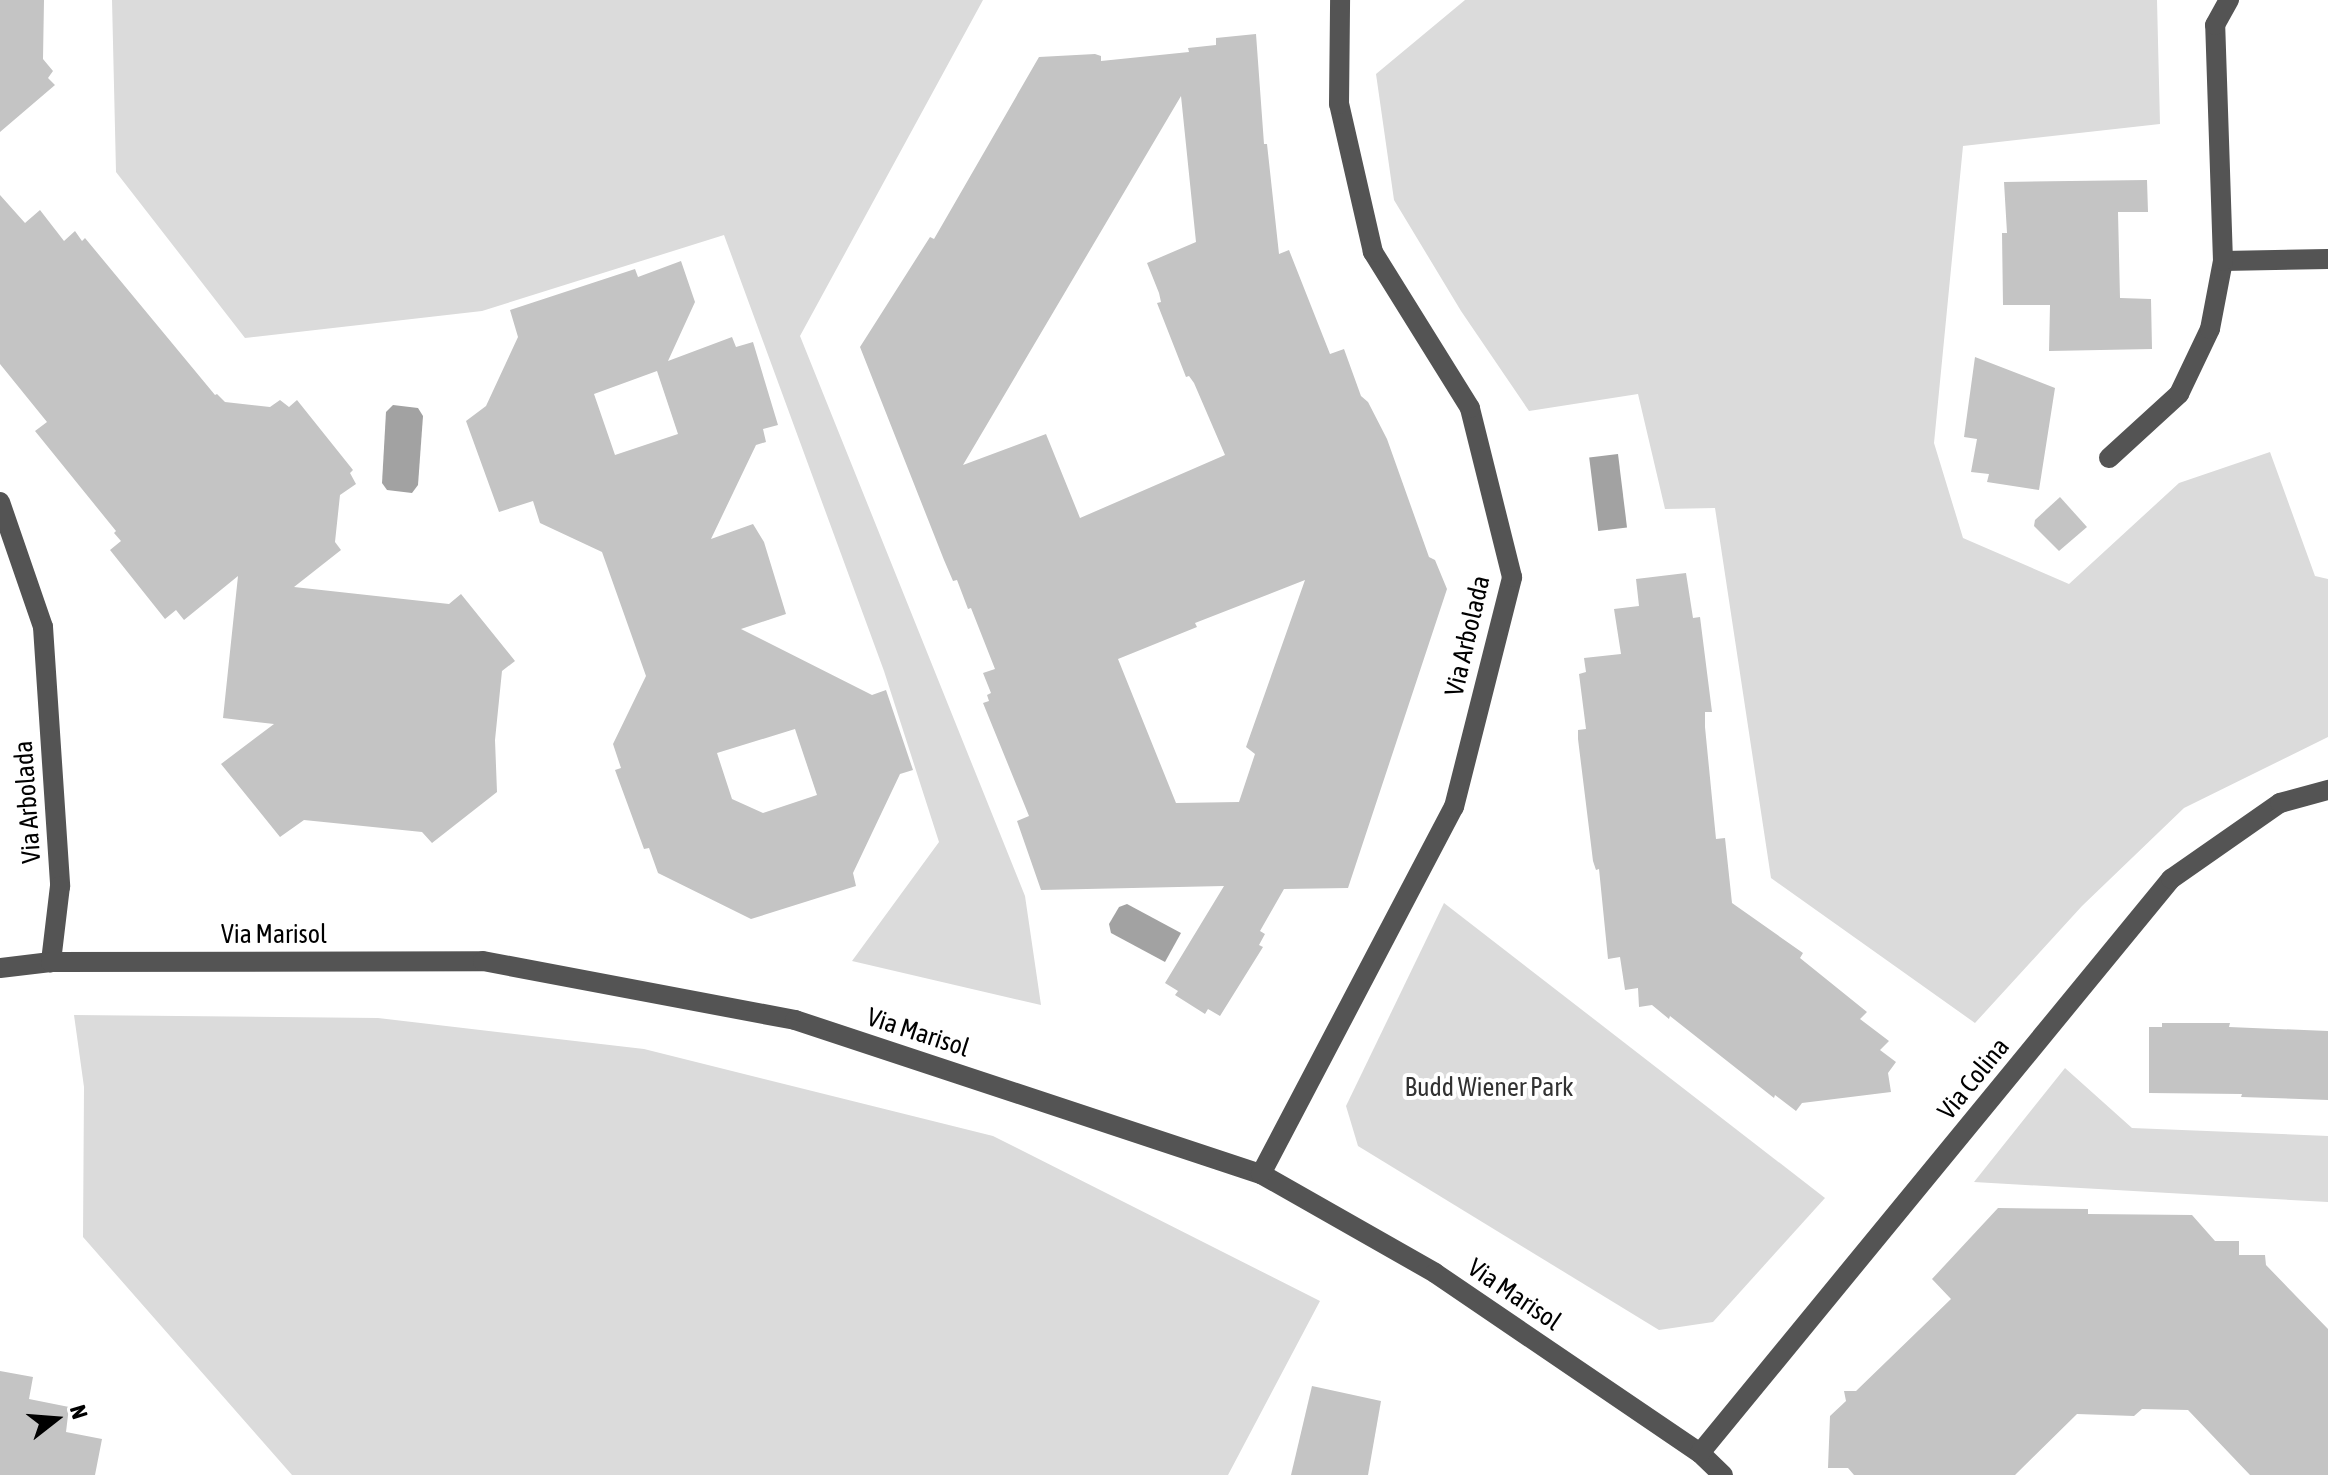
<!DOCTYPE html>
<html>
<head>
<meta charset="utf-8">
<style>
	body { margin:0 }
	#map { position:relative; width:2328px; height:1475px; overflow:hidden; background:#fff; font-family:"Asap Condensed",sans-serif }
	div>[style] { position:absolute }
	.green>* { inset:0; background:#dbdbdb }
	.water>* { inset:0; background:#a2a2a2; transform-origin:0 0 }
	.building>* { inset:0; background:#c4c4c4 }
	.minor>* { height:20px; margin:-10px; padding:0 10px; transform-origin:10px; border-radius:10px; background:#545454 }
	span { translate:-50% -50%; white-space:nowrap; text-align:center; line-height:1.15; -webkit-text-stroke:8px #fff; paint-order:stroke }
	.street-label { font-size:26px; color:#000 }
	.park-label { font-size:26px; color:#323232 }
	.north { position:absolute; left:16px; top:1379px; width:80px; height:80px; -webkit-text-stroke:6px #fff; paint-order:stroke; rotate:73deg; font-size:22px; font-weight:700; line-height:32px; text-align:center; color:#000 }
	.north::after { content:''; display:block; margin:auto; width:28px; height:36px; background:#000; clip-path:polygon(50% 0,100% 100%,50% 72%,0 100%) }
</style>
</head>
<body>
<div id="map">
	<div class="green">
		<div style="clip-path:polygon(112px 0,983px 0,800px 336px,1025px 896px,1041px 1005px,852px 961px,939px 842px,884px 671px,724px 235px,482px 311px,245px 338px,116px 172px)"></div>
		<div style="clip-path:polygon(1465px 0,2157px 0,2160px 124px,1963px 146px,1934px 443px,1963px 538px,2069px 584px,2179px 483px,2270px 452px,2315px 576px,2328px 579px,2328px 737px,2184px 808px,2082px 906px,1975px 1023px,1771px 878px,1715px 508px,1665px 509px,1638px 394px,1529px 411px,1461px 311px,1394px 200px,1376px 74px)"></div>
		<div style="clip-path:polygon(1444px 903px,1825px 1198px,1713px 1322px,1659px 1330px,1358px 1146px,1346px 1106px)"></div>
		<div style="clip-path:polygon(74px 1015px,378px 1018px,644px 1049px,993px 1136px,1320px 1301px,1228px 1475px,292px 1475px,83px 1237px,84px 1087px)"></div>
		<div style="clip-path:polygon(2065px 1068px,2132px 1128px,2328px 1136px,2328px 1202px,1974px 1182px)"></div>
	</div>
	<div class="water">
		<div style="clip-path:polygon(393px 405px,418px 408px,423px 416px,418px 485px,412px 493px,387px 490px,382px 483px,386px 412px)"></div>
		<div style="left:1618px;top:454px;width:74px;height:29px;rotate:83deg"></div>
		<div style="clip-path:polygon(1127px 904px,1181px 933px,1165px 962px,1111px 933px,1109px 924px,1119px 907px)"></div>
	</div>
	<div class="building">
		<div style="clip-path:polygon(0 0,44px 0,43px 59px,53px 71px,48px 78px,55px 85px,0 132px)"></div>
		<div style="clip-path:polygon(evenodd,1256px 34px,1264px 144px,1267px 144px,1279px 254px,1289px 250px,1330px 354px,1344px 349px,1361px 396px,1368px 402px,1387px 439px,1429px 557px,1435px 560px,1447px 589px,1348px 888px,1284px 889px,1260px 931px,1265px 934px,1259px 945px,1263px 947px,1220px 1016px,1208px 1009px,1205px 1014px,1175px 995px,1178px 991px,1165px 983px,1224px 886px,1041px 890px,1017px 821px,1029px 816px,983px 703px,989px 701px,987px 695px,991px 693px,983px 673px,995px 669px,971px 608px,968px 609px,957px 580px,953px 581px,944px 560px,860px 347px,930px 237px,934px 239px,1039px 57px,1095px 54px,1101px 56px,1101px 61px,1189px 52px,1188px 48px,1216px 45px,1216px 38px,1256px 34px,1181px 96px,1196px 242px,1147px 263px,1159px 293px,1161px 302px,1157px 303px,1186px 377px,1189px 376px,1194px 383px,1225px 455px,1080px 518px,1046px 434px,963px 465px,1181px 96px,1256px 34px,1305px 580px,1246px 747px,1255px 754px,1239px 802px,1176px 803px,1118px 659px,1197px 627px,1195px 623px,1305px 580px)"></div>
		<div style="clip-path:polygon(2147px 180px,2148px 212px,2118px 212px,2120px 298px,2151px 299px,2152px 349px,2049px 351px,2050px 305px,2003px 305px,2002px 233px,2007px 233px,2004px 182px)"></div>
		<div style="clip-path:polygon(0 195px,25px 223px,40px 210px,64px 241px,75px 231px,82px 241px,85px 238px,215px 395px,217px 394px,225px 402px,270px 407px,280px 400px,289px 407px,297px 400px,353px 470px,350px 473px,356px 484px,340px 495px,335px 542px,341px 550px,294px 587px,449px 604px,461px 594px,515px 661px,502px 671px,495px 740px,497px 792px,432px 843px,422px 832px,304px 820px,280px 837px,221px 764px,274px 724px,223px 718px,238px 576px,184px 620px,176px 610px,165px 619px,110px 550px,121px 541px,114px 533px,116px 531px,35px 431px,47px 422px,0 364px)"></div>
		<div style="clip-path:polygon(evenodd,681px 261px,695px 302px,668px 361px,732px 337px,736px 347px,753px 342px,778px 425px,763px 429px,766px 442px,756px 445px,711px 539px,753px 524px,764px 542px,786px 614px,741px 629px,872px 695px,886px 690px,913px 770px,900px 774px,853px 873px,856px 886px,751px 919px,658px 873px,649px 848px,644px 849px,615px 770px,621px 768px,613px 744px,646px 676px,602px 552px,540px 523px,533px 501px,499px 512px,466px 421px,486px 406px,518px 337px,510px 310px,635px 269px,638px 277px,681px 261px,657px 371px,678px 434px,615px 455px,594px 394px,657px 371px,681px 261px,795px 729px,817px 795px,763px 813px,732px 799px,717px 753px,795px 729px)"></div>
		<div style="clip-path:polygon(1975px 357px,2055px 388px,2039px 490px,1987px 482px,1989px 474px,1971px 472px,1977px 439px,1964px 437px)"></div>
		<div style="clip-path:polygon(2060px 497px,2087px 527px,2059px 551px,2034px 526px,2035px 520px)"></div>
		<div style="clip-path:polygon(1686px 573px,1693px 618px,1700px 617px,1712px 712px,1705px 712px,1705px 727px,1716px 839px,1725px 838px,1732px 903px,1803px 953px,1800px 958px,1867px 1012px,1860px 1019px,1889px 1041px,1880px 1050px,1896px 1062px,1888px 1073px,1891px 1092px,1802px 1103px,1796px 1111px,1775px 1095px,1774px 1098px,1670px 1016px,1669px 1019px,1652px 1005px,1639px 1007px,1638px 988px,1625px 990px,1620px 957px,1608px 959px,1599px 869px,1596px 870px,1593px 861px,1578px 739px,1578px 730px,1586px 729px,1579px 674px,1586px 672px,1584px 658px,1621px 654px,1614px 609px,1639px 606px,1636px 579px)"></div>
		<div style="clip-path:polygon(2162px 1023px,2230px 1023px,2229px 1027px,2328px 1031px,2328px 1100px,2241px 1097px,2242px 1094px,2149px 1093px,2149px 1027px,2162px 1027px)"></div>
		<div style="clip-path:polygon(1998px 1208px,2088px 1209px,2088px 1214px,2192px 1215px,2215px 1241px,2239px 1241px,2239px 1255px,2265px 1255px,2266px 1265px,2328px 1329px,2328px 1475px,2250px 1475px,2188px 1410px,2142px 1409px,2134px 1416px,2077px 1414px,2015px 1475px,1854px 1475px,1848px 1468px,1828px 1468px,1830px 1416px,1846px 1401px,1844px 1391px,1856px 1391px,1951px 1299px,1932px 1279px)"></div>
		<div style="clip-path:polygon(0 1371px,33px 1377px,29px 1399px,69px 1407px,66px 1432px,102px 1439px,95px 1475px,0 1475px)"></div>
		<div style="clip-path:polygon(1312px 1386px,1381px 1401px,1368px 1475px,1291px 1475px)"></div>
	</div>
	<div class="minor">
		<div style="left:2223px;top:261px;width:105px;rotate:-1.1deg"></div>
		<div style="left:2109px;top:458px;width:95px;rotate:-42.4deg"></div>
		<div style="left:2179px;top:394px;width:72px;rotate:-64.5deg"></div>
		<div style="left:2210px;top:329px;width:69px;rotate:-79.2deg"></div>
		<div style="left:2223px;top:261px;width:236px;rotate:-91.9deg"></div>
		<div style="left:2215px;top:25px;width:29px;rotate:-61deg"></div>
		<div style="left:0;top:502px;width:132px;rotate:71deg"></div>
		<div style="left:43px;top:627px;width:260px;rotate:86.2deg"></div>
		<div style="left:60px;top:886px;width:77px;rotate:96.8deg"></div>
		<div style="left:0;top:968px;width:51px;rotate:-6.7deg"></div>
		<div style="left:51px;top:962px;width:432px;rotate:-0.1deg"></div>
		<div style="left:483px;top:961px;width:318px;rotate:10.7deg"></div>
		<div style="left:795px;top:1020px;width:491px;rotate:18.3deg"></div>
		<div style="left:1261px;top:1174px;width:200px;rotate:29.6deg"></div>
		<div style="left:1435px;top:1273px;width:320px;rotate:34.2deg"></div>
		<div style="left:1700px;top:1453px;width:32px;rotate:44deg"></div>
		<div style="left:1261px;top:1174px;width:415px;rotate:-62.3deg"></div>
		<div style="left:1454px;top:807px;width:237px;rotate:-75.8deg"></div>
		<div style="left:1512px;top:577px;width:174px;rotate:-104deg"></div>
		<div style="left:1470px;top:408px;width:184px;rotate:-121.9deg"></div>
		<div style="left:1373px;top:252px;width:152px;rotate:-102.9deg"></div>
		<div style="left:1339px;top:104px;width:104px;rotate:-89.4deg"></div>
		<div style="left:1700px;top:1453px;width:743px;rotate:-50.63deg"></div>
		<div style="left:2171px;top:879px;width:133px;rotate:-34.9deg"></div>
		<div style="left:2280px;top:803px;width:50px;rotate:-15.2deg"></div>
	</div>
	<div class="street-label">
		<span style="left:1468px;top:636px;rotate:-77deg">Via Arbolada</span>
		<span style="left:28px;top:802px;rotate:-94deg">Via Arbolada</span>
		<span style="left:274px;top:935px">Via Marisol</span>
		<span style="left:918px;top:1033px;rotate:18deg">Via Marisol</span>
		<span style="left:1974px;top:1079px;rotate:-51deg">Via Colina</span>
		<span style="left:1514px;top:1295px;rotate:34deg">Via Marisol</span>
	</div>
	<div class="park-label">
		<span style="left:1489px;top:1088px">Budd Wiener Park</span>
	</div>
	<div class="north">N</div>
</div>
</body>
</html>
